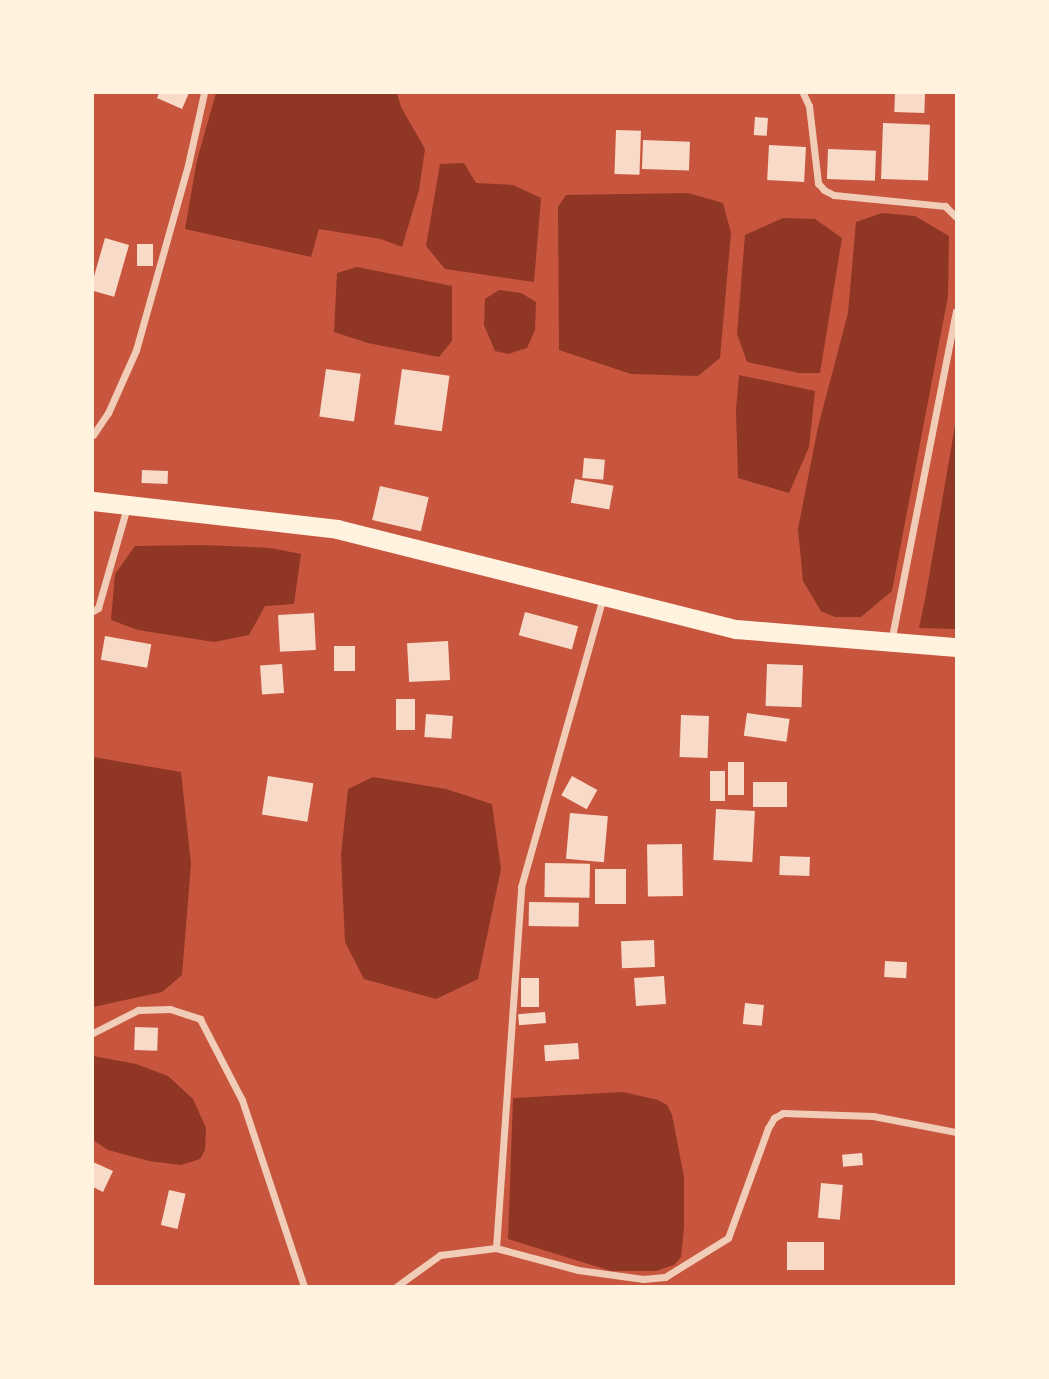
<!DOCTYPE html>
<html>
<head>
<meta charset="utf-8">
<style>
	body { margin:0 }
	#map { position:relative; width:1049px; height:1379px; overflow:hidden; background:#c8553d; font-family:"Space Grotesk",sans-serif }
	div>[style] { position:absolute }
	.water>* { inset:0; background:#8f3625 }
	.building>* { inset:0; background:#f7dbc8; transform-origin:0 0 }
	.minor>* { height:7px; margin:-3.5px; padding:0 3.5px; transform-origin:3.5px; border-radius:3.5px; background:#f1ccb7 }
	.trunk>* { height:19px; margin:-9.5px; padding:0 9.5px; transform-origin:9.5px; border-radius:9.5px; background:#fff3e0 }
	span { translate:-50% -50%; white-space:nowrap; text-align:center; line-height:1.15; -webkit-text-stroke:5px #fff3e0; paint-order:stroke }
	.frame { position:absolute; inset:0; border:94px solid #fff3e0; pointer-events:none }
</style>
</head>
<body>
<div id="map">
	<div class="water">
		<div style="clip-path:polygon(216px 93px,397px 93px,401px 107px,425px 149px,419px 190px,402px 247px,381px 239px,319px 229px,311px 257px,185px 229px,197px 160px)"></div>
		<div style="clip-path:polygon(464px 163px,476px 183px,513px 185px,541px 198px,534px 282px,445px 269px,426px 246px,440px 164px)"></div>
		<div style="clip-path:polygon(688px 193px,723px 203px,731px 233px,720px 358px,698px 376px,631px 374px,559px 350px,558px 207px,566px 195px)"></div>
		<div style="clip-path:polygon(882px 213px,915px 216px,949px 236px,948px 296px,892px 591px,861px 617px,835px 617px,821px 611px,803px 581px,798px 529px,818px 427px,848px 313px,856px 222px)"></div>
		<div style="clip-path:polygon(783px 218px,815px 219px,842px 238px,820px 373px,799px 373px,747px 362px,737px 334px,745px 235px)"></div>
		<div style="clip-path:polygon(357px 267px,452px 286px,452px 341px,439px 357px,368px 343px,334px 332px,337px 273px)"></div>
		<div style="clip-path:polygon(499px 290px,521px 293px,536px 302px,535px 330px,527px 348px,508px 354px,495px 351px,484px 325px,485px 299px)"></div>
		<div style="clip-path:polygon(739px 375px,815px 391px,809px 447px,789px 493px,738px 478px,736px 410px)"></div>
		<div style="clip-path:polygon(956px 420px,956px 629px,919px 628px,926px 594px)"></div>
		<div style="clip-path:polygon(204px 545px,270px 548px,301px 554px,294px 604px,265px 606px,249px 635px,214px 642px,138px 630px,111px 620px,115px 574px,135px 546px)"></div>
		<div style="clip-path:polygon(93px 757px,181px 772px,191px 864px,182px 975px,162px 992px,93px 1007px)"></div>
		<div style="clip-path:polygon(373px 777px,446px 789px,492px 804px,501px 869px,478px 979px,436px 999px,364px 979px,345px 942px,341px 855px,348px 789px)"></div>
		<div style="clip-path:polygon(93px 1056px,136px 1064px,168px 1076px,193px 1099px,206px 1128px,205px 1150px,200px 1159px,181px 1165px,149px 1161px,108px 1150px,93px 1140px)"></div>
		<div style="clip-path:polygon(623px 1092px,658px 1100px,667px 1105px,672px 1115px,684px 1177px,684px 1227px,681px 1257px,674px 1265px,656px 1271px,611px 1271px,508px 1239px,513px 1098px)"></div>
	</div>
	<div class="building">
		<div style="clip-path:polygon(159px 93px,189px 93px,182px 109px,157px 98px)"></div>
		<div style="left:895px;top:93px;width:30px;height:19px;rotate:2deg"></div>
		<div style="left:755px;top:117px;width:13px;height:18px;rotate:4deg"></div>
		<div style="left:883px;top:123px;width:47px;height:56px;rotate:2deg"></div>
		<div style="left:616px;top:130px;width:25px;height:44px;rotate:2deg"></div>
		<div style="left:643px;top:140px;width:47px;height:29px;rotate:2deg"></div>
		<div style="left:769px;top:145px;width:37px;height:35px;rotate:3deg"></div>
		<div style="left:828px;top:149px;width:48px;height:30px;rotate:2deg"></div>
		<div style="left:105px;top:238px;width:25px;height:54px;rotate:16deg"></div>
		<div style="left:137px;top:244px;width:16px;height:22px"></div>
		<div style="left:326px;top:369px;width:35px;height:48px;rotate:8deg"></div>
		<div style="left:402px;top:369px;width:48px;height:56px;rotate:8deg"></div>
		<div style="left:584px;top:458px;width:21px;height:20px;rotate:5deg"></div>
		<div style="left:142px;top:470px;width:26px;height:13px;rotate:2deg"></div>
		<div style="left:575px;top:479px;width:39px;height:24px;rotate:10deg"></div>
		<div style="left:380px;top:486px;width:50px;height:35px;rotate:13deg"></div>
		<div style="left:525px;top:612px;width:55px;height:24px;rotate:15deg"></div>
		<div style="left:314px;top:613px;width:37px;height:36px;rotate:87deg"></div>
		<div style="left:105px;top:636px;width:47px;height:24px;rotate:10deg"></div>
		<div style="left:448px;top:641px;width:39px;height:41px;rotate:87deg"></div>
		<div style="left:334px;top:646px;width:21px;height:25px"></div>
		<div style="left:282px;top:664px;width:29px;height:22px;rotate:86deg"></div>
		<div style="left:767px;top:664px;width:36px;height:42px;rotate:2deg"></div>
		<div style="left:396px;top:699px;width:19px;height:31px"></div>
		<div style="left:747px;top:713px;width:43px;height:23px;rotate:8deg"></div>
		<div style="left:426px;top:714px;width:27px;height:23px;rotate:4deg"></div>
		<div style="left:681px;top:715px;width:28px;height:42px;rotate:2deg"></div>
		<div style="left:728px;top:762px;width:16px;height:33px"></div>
		<div style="left:710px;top:771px;width:15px;height:30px"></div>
		<div style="left:268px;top:776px;width:46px;height:39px;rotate:9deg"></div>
		<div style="left:572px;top:776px;width:29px;height:22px;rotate:29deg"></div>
		<div style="left:753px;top:782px;width:34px;height:25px"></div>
		<div style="left:716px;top:809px;width:39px;height:51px;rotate:3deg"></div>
		<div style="left:570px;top:813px;width:38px;height:46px;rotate:5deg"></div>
		<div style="left:682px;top:844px;width:52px;height:35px;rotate:89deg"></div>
		<div style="left:780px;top:856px;width:30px;height:19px;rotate:2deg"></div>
		<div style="left:545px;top:863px;width:45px;height:34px;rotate:1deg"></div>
		<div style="left:595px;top:869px;width:31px;height:35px"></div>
		<div style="left:529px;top:902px;width:50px;height:24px;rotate:1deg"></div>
		<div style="left:654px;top:940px;width:27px;height:33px;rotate:88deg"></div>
		<div style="left:885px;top:961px;width:22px;height:16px;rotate:3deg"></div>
		<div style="left:664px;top:976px;width:28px;height:30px;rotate:86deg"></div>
		<div style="left:521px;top:978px;width:18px;height:29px"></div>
		<div style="left:745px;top:1003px;width:19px;height:21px;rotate:6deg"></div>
		<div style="left:545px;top:1012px;width:11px;height:27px;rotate:85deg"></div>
		<div style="left:135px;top:1027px;width:23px;height:23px;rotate:2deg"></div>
		<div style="left:578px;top:1043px;width:16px;height:34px;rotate:86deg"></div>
		<div style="left:862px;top:1153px;width:12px;height:20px;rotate:85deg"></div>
		<div style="clip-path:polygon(93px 1162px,113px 1171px,103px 1192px,93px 1187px)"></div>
		<div style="left:821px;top:1183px;width:22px;height:35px;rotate:5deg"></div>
		<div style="left:169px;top:1190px;width:17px;height:36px;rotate:13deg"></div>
		<div style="left:787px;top:1242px;width:37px;height:28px"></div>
	</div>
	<div class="minor">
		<div style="left:803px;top:93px;width:14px;rotate:65deg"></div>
		<div style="left:809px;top:106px;width:78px;rotate:83.3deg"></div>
		<div style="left:818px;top:183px;width:9px;rotate:49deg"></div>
		<div style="left:824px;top:190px;width:11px;rotate:27deg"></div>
		<div style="left:834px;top:195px;width:112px;rotate:5.7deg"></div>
		<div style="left:945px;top:206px;width:16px;rotate:45deg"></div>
		<div style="left:93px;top:435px;width:27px;rotate:-56deg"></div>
		<div style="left:108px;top:413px;width:69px;rotate:-66deg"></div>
		<div style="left:136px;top:350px;width:192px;rotate:-74.3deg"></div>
		<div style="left:188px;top:165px;width:74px;rotate:-77.5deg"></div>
		<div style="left:93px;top:611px;width:6px;rotate:-31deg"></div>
		<div style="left:98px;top:608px;width:105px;rotate:-74deg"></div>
		<div style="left:891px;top:642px;width:337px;rotate:-78.9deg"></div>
		<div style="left:93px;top:1033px;width:51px;rotate:-27.1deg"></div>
		<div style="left:138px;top:1010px;width:32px;rotate:-2deg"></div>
		<div style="left:170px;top:1009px;width:32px;rotate:18deg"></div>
		<div style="left:200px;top:1019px;width:91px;rotate:62.6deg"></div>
		<div style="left:242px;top:1100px;width:196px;rotate:71.6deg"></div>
		<div style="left:496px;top:1248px;width:85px;rotate:15deg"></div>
		<div style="left:578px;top:1270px;width:66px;rotate:7.9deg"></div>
		<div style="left:643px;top:1279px;width:22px;rotate:-5deg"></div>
		<div style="left:665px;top:1277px;width:74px;rotate:-31.8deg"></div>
		<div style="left:728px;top:1238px;width:117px;rotate:-70deg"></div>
		<div style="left:768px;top:1128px;width:12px;rotate:-59deg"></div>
		<div style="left:774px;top:1118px;width:10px;rotate:-29deg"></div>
		<div style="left:783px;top:1113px;width:90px;rotate:1.9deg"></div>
		<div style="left:873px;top:1116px;width:85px;rotate:10.9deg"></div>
		<div style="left:397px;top:1286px;width:53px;rotate:-35.8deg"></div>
		<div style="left:440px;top:1255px;width:56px;rotate:-7.1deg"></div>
		<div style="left:496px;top:1248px;width:362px;rotate:-86deg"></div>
		<div style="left:521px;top:887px;width:301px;rotate:-74.2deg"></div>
	</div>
	<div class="trunk">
		<div style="left:93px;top:501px;width:246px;rotate:6.5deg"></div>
		<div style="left:337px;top:529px;width:411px;rotate:14.1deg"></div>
		<div style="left:736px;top:629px;width:221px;rotate:4.7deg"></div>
	</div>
	<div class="frame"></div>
</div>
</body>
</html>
